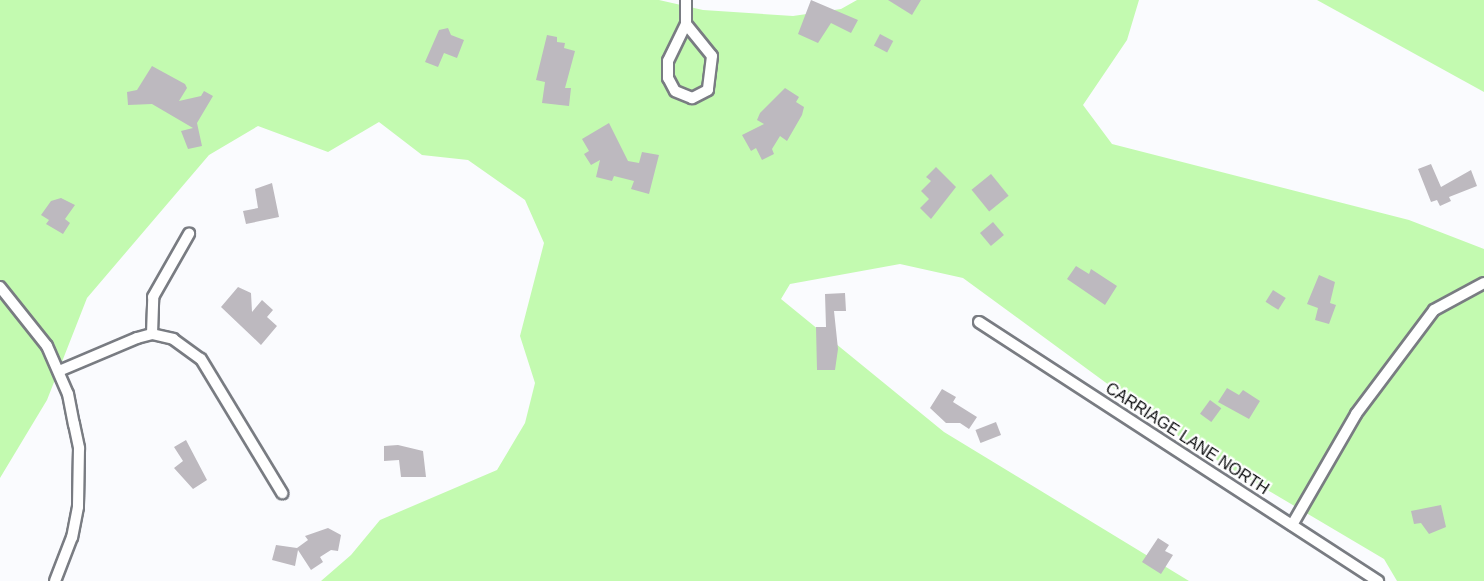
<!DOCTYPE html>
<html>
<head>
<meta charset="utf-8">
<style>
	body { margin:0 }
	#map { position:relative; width:1484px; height:581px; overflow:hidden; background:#fafbfe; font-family:Helvetica,sans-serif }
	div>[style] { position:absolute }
	.green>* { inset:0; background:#c3fab0 }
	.building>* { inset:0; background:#bdb9bf; transform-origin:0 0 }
	.roads { filter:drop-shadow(2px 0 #797c82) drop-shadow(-2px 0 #797c82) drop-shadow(0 2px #797c82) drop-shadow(0 -2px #797c82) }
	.minor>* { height:10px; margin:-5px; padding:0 5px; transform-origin:5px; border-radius:5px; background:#fff }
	span { translate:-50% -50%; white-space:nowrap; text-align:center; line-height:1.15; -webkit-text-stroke:4.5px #fff; paint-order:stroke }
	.street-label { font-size:16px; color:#0a0b0d }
</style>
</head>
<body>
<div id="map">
	<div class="green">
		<div style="clip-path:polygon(0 0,659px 0,703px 10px,793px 16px,841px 9px,857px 0,1139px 0,1127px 40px,1083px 105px,1112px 144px,1409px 220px,1484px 249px,1484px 581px,1397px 581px,1384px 559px,1188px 443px,963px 278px,900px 264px,790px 284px,781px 299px,944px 432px,1189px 581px,321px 581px,351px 555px,380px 520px,497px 470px,525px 423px,535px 383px,520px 336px,544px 243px,525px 200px,468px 160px,422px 155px,379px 122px,328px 152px,258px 126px,209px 155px,87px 298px,47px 400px,0 478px)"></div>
		<div style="clip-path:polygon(1317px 0,1484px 0,1484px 92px)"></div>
	</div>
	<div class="building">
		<div style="clip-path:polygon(811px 0,858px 20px,851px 33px,831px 23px,818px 43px,798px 34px)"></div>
		<div style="clip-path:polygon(888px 0,921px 0,912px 15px)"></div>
		<div style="clip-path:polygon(448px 28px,451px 35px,464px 40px,457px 58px,444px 53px,438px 67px,425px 62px,439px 30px)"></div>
		<div style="left:880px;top:34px;width:15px;height:13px;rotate:28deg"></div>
		<div style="clip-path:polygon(547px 35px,557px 37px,557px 42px,565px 43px,564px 48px,575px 51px,565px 88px,571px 88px,569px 106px,542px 103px,545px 82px,536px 80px)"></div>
		<div style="clip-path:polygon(152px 66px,185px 84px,187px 88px,179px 101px,201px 96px,204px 91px,213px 96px,197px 123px,202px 146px,188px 149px,181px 131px,193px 128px,152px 104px,128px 105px,127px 92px,137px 90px)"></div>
		<div style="clip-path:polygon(785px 88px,799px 97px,796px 102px,804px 107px,802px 115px,787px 141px,780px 136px,772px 149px,774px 154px,762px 160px,756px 148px,751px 151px,742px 135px,764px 124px,757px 120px,760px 113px)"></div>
		<div style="clip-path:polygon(609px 123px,628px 161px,639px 163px,642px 152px,659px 155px,649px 194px,631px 189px,634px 181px,614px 176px,612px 181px,596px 177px,600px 160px,591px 165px,584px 154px,589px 151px,582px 139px)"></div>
		<div style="clip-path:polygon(1431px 164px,1441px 187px,1471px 170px,1477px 186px,1449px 197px,1451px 201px,1440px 206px,1437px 200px,1431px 202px,1418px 169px)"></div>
		<div style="clip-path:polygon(936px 167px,956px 187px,931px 219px,920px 208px,929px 199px,921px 191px,931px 181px,926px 177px)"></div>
		<div style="left:991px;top:174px;width:28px;height:25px;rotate:51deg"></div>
		<div style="clip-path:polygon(272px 183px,279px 217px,246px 224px,243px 211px,258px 208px,255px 189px)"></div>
		<div style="clip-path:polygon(61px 198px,75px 205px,65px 219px,70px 223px,63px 234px,46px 224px,49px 220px,41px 215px,51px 201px)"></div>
		<div style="left:993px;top:222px;width:17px;height:17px;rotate:50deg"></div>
		<div style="clip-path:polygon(1076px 266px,1089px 274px,1091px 269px,1117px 286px,1105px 305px,1067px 279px)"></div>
		<div style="clip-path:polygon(1319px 275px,1335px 282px,1330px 303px,1336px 305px,1329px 324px,1315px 320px,1318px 308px,1307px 304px)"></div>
		<div style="clip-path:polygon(238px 287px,251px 293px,252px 312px,262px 300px,273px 310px,267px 317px,277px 326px,261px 345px,221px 307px)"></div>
		<div style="left:1273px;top:290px;width:15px;height:14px;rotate:32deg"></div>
		<div style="clip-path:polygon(845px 293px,846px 311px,834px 311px,838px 349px,835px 370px,817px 370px,816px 327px,826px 327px,825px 294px)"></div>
		<div style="clip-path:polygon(1227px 388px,1239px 395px,1243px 390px,1260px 401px,1249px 419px,1218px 402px)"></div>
		<div style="clip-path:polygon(942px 389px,956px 397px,953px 402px,977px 417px,969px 429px,960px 423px,946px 423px,930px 408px)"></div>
		<div style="left:1210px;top:400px;width:14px;height:17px;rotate:36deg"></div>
		<div style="left:996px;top:422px;width:14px;height:22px;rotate:69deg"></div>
		<div style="clip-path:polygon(186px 440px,207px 480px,193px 489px,174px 468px,183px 461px,174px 447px)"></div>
		<div style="clip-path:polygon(398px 445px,423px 451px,426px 477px,401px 477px,399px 460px,384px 461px,384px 446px)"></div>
		<div style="clip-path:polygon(1441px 505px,1446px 527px,1429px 534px,1421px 523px,1414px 524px,1411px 511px)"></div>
		<div style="clip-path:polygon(328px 528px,341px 535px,338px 551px,331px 550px,320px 557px,323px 562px,311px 570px,298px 550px,295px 566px,272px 560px,276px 545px,297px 548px,308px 540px,305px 536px)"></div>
		<div style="clip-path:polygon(1158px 538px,1169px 545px,1165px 551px,1173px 555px,1161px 574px,1142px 562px)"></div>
	</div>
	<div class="roads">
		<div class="minor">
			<div style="left:686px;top:24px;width:41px;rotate:50.9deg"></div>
			<div style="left:712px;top:56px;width:34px;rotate:97deg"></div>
			<div style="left:708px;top:90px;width:18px;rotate:153deg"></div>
			<div style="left:692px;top:98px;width:18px;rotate:-158deg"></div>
			<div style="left:675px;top:91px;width:15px;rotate:-118deg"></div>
			<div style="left:668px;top:78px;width:17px;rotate:-90deg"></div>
			<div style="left:668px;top:61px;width:41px;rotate:-64.1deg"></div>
			<div style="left:686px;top:24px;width:24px;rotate:-90deg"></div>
			<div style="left:0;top:287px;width:75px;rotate:51.5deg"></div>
			<div style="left:47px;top:346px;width:52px;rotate:66.4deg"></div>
			<div style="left:68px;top:394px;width:31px;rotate:79deg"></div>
			<div style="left:74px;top:424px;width:25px;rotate:78deg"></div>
			<div style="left:79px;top:448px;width:59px;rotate:91deg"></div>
			<div style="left:78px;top:507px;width:31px;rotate:101deg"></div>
			<div style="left:72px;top:537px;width:47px;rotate:111.1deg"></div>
			<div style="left:979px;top:322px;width:476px;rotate:33deg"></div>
			<div style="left:152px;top:334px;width:37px;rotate:-88deg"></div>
			<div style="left:153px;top:297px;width:73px;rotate:-60.3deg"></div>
			<div style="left:59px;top:371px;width:85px;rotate:-22.9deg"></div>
			<div style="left:137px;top:338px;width:16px;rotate:-15deg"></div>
			<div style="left:152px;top:334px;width:22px;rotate:13deg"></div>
			<div style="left:173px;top:339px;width:34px;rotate:36deg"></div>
			<div style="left:201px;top:359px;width:157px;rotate:58.8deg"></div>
			<div style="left:1292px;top:525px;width:128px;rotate:-60deg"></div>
			<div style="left:1356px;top:414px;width:130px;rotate:-53.1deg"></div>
			<div style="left:1434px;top:310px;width:57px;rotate:-28.4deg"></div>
		</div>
	</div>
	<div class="street-label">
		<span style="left:1187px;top:439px;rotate:33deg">CARRIAGE LANE NORTH</span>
	</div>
</div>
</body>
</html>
